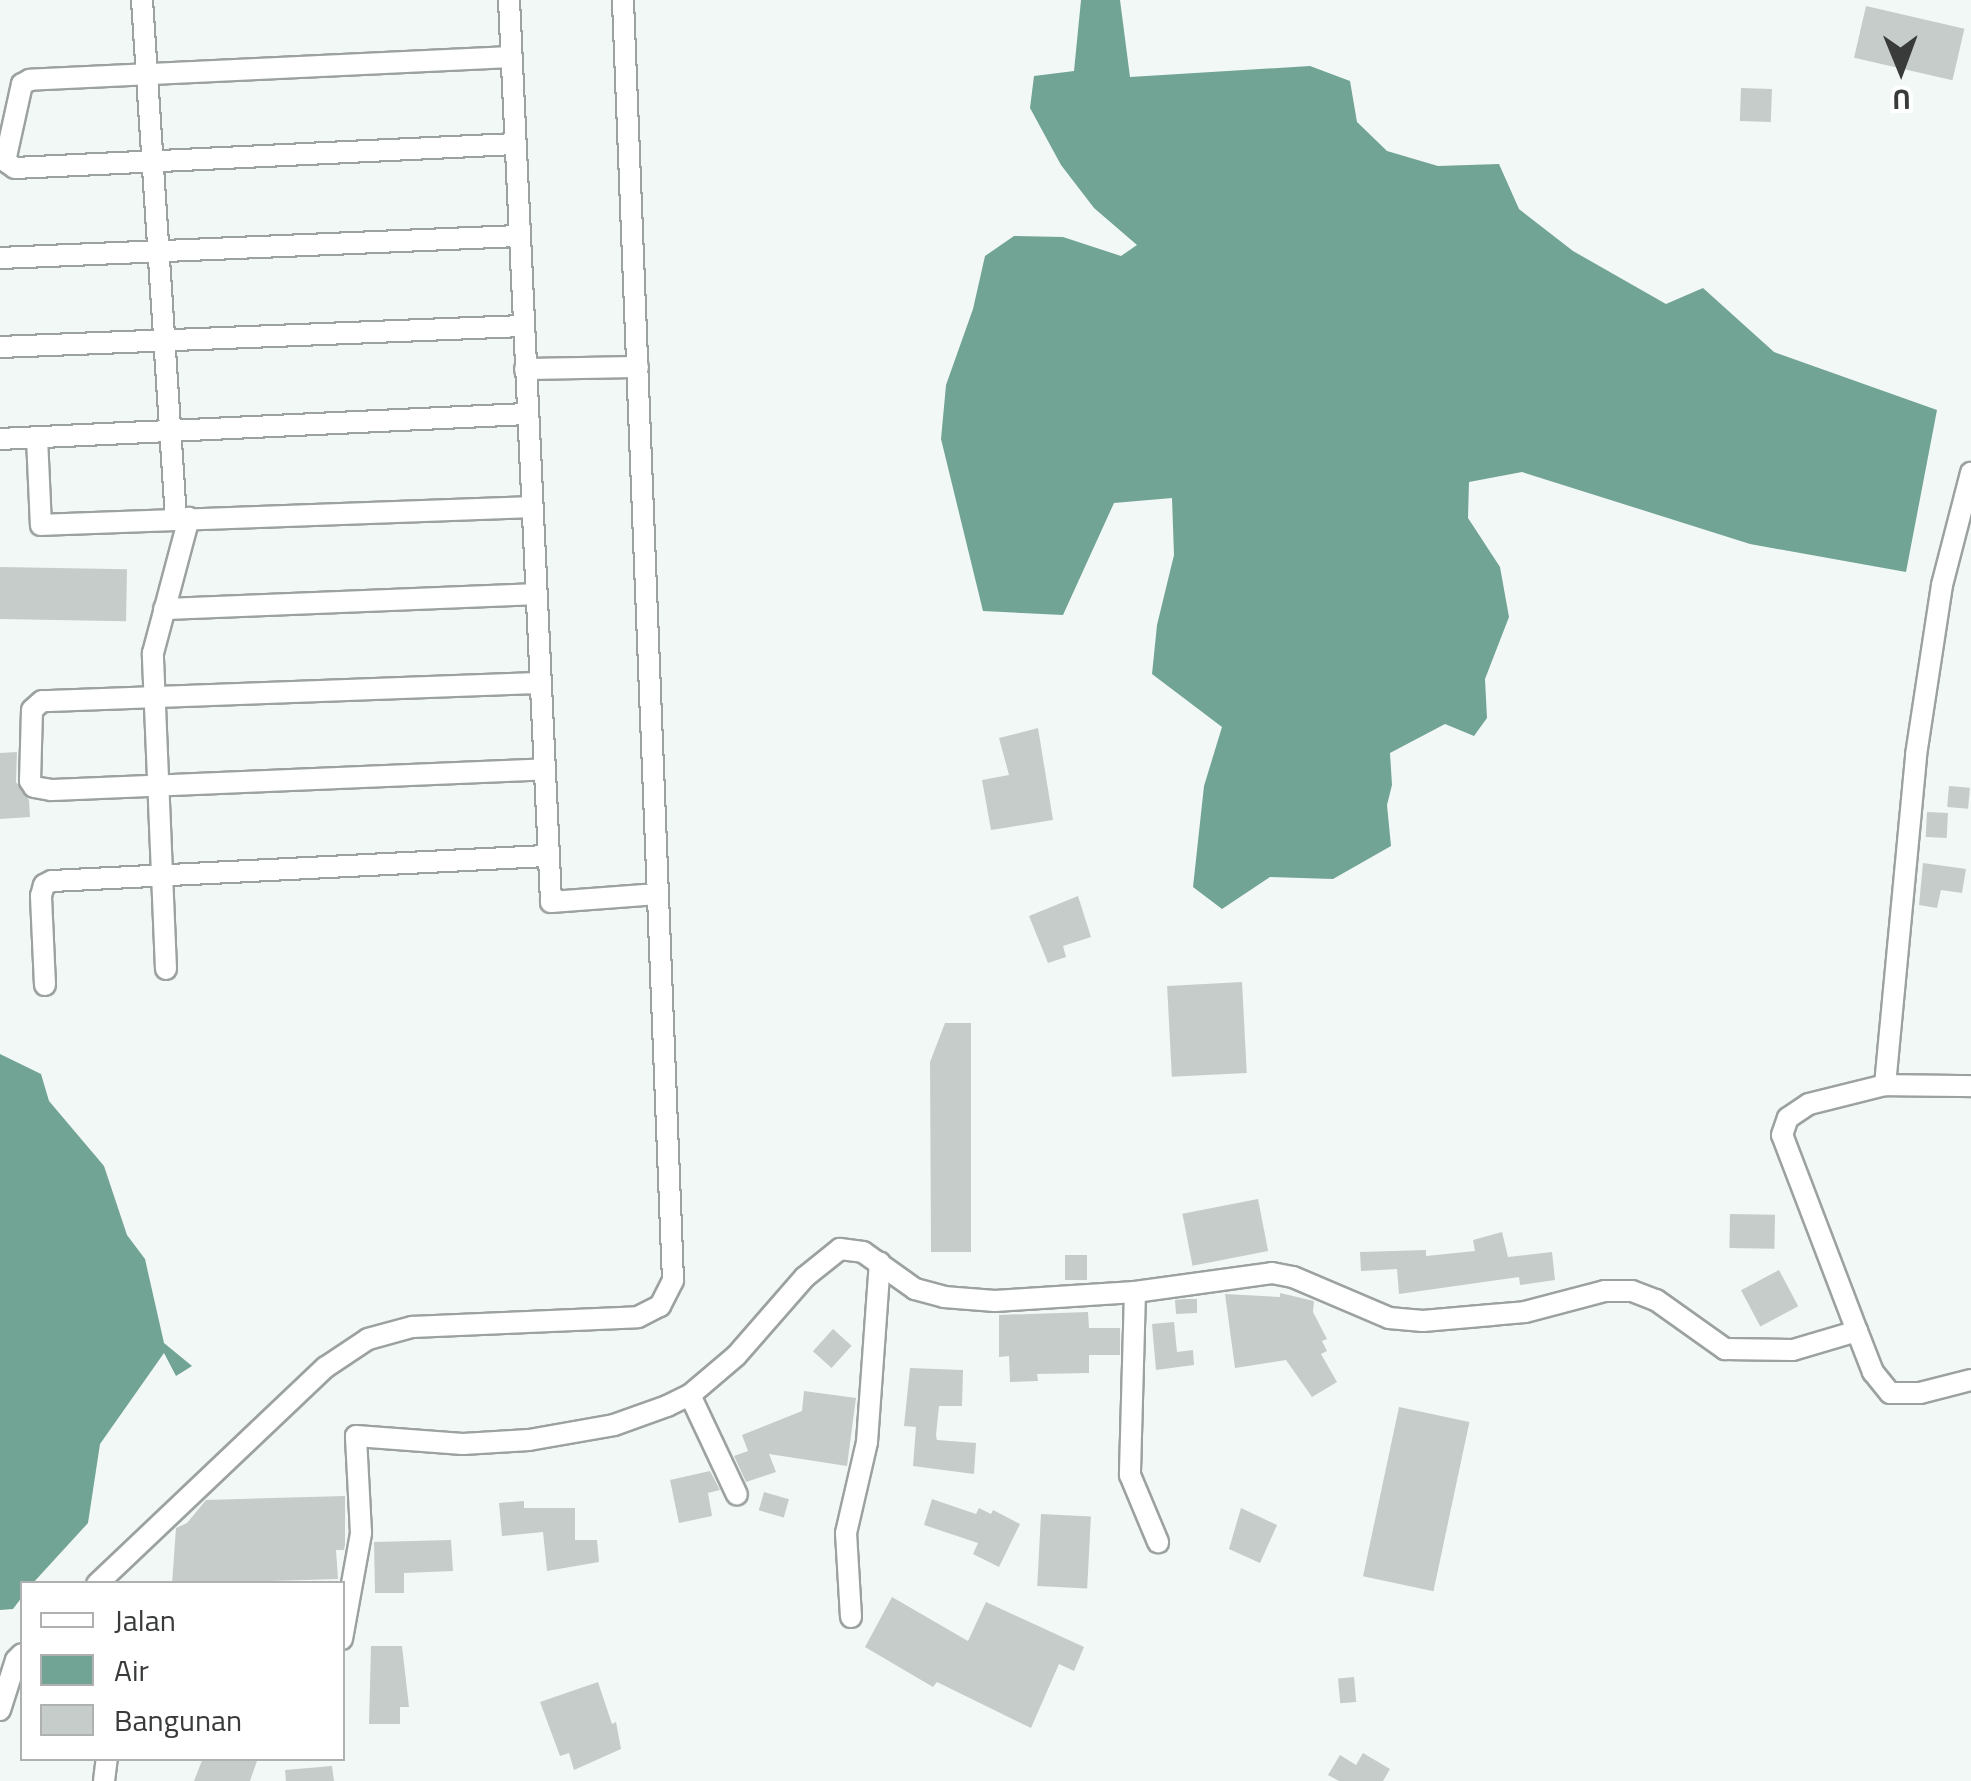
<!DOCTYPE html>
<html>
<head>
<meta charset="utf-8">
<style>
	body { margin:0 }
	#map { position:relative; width:1971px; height:1781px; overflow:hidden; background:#f2f8f6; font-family:"Titillium Web",sans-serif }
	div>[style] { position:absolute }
	.water>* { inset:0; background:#72a495 }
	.building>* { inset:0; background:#c6ccca; transform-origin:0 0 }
	.roads { filter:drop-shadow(2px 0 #9ca2a0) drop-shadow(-2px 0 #9ca2a0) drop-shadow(0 2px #9ca2a0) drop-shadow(0 -2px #9ca2a0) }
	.street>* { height:20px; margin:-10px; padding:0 10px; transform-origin:10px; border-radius:10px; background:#fff }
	span { translate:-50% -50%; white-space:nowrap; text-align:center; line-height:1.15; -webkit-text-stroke:8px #fff; paint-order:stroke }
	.legend { position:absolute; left:20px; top:1581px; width:325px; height:180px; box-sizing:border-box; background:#fff; border:2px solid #afb1b0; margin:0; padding:12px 18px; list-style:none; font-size:30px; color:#383b3a }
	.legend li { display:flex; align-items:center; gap:20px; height:50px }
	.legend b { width:50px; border:2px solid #afb1b0 }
	.north { position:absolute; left:1851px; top:20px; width:100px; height:100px; -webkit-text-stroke:8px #fff; paint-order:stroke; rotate:179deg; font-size:28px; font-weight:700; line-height:40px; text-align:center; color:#383b3a }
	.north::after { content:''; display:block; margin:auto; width:35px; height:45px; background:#383b3a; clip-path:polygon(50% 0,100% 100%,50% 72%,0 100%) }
</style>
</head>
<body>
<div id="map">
	<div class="water">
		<div style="clip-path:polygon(1081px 0,1120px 0,1130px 77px,1310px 66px,1350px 81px,1357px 122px,1387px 151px,1438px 166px,1499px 164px,1519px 209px,1573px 251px,1666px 304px,1703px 288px,1774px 352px,1937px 410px,1906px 572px,1750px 544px,1522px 472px,1469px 482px,1468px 518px,1500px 567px,1509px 617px,1485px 679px,1487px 718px,1474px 736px,1445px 724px,1390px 753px,1392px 785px,1387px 805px,1391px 846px,1333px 879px,1270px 877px,1222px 909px,1193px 887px,1204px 786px,1222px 727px,1152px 674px,1157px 625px,1174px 555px,1172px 498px,1114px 503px,1063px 615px,983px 611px,941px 439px,946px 385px,973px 309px,985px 256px,1014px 236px,1063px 237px,1121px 256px,1137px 245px,1094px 208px,1061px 165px,1030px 108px,1034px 76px,1074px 71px)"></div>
		<div style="clip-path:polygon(0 1054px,41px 1074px,49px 1101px,104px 1166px,127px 1235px,145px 1259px,164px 1343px,192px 1366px,176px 1376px,164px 1353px,100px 1444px,88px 1523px,33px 1583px,22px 1584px,22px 1597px,13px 1609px,0 1610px)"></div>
	</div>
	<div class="building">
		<div style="left:1866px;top:6px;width:101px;height:53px;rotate:13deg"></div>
		<div style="left:1741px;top:88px;width:31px;height:33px;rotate:2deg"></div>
		<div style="left:0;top:567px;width:127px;height:52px;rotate:1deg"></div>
		<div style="clip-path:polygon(1038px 728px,1053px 820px,991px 830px,982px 780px,1009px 775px,999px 738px)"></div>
		<div style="clip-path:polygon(17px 752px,16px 782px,29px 800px,30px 817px,0 819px,0 753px)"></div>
		<div style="left:1949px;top:786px;width:21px;height:21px;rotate:5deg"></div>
		<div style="left:1927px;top:812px;width:21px;height:25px;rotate:3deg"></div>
		<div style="clip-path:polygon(1923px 863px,1966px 869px,1962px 893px,1941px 890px,1937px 908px,1919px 905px)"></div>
		<div style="clip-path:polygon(1078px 896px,1091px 937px,1063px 946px,1066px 957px,1048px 963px,1029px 916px)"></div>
		<div style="left:1242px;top:982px;width:91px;height:75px;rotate:87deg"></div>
		<div style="clip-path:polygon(945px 1023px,971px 1023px,971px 1252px,931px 1252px,930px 1062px)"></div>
		<div style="left:1258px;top:1199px;width:53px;height:77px;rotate:79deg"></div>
		<div style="left:1730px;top:1214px;width:45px;height:34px;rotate:1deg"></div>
		<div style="clip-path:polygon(1502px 1232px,1508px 1257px,1552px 1252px,1555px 1280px,1520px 1285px,1519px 1277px,1399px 1294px,1397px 1269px,1361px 1271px,1360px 1252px,1426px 1250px,1426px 1256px,1475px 1251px,1473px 1240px)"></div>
		<div style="left:1065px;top:1255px;width:22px;height:25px"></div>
		<div style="left:1779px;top:1270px;width:41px;height:43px;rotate:62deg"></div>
		<div style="clip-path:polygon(1280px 1293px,1314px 1301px,1313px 1312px,1327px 1339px,1322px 1341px,1327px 1351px,1321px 1354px,1337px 1382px,1312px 1397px,1286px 1360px,1235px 1368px,1225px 1294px,1280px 1297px)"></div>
		<div style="clip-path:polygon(1184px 1299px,1197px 1299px,1197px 1313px,1176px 1314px,1175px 1300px)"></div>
		<div style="clip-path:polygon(1088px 1312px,1089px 1328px,1120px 1328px,1120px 1355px,1089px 1355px,1089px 1373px,1037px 1374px,1038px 1381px,1010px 1382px,1009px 1356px,999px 1357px,999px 1315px)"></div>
		<div style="clip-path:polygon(1174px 1322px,1177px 1352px,1193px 1350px,1194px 1365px,1156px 1370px,1152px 1324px)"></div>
		<div style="left:833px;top:1329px;width:25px;height:30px;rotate:42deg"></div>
		<div style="clip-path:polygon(910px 1368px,963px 1370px,962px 1406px,939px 1406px,936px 1435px,937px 1440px,976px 1443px,974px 1474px,913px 1466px,916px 1427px,904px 1426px)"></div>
		<div style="clip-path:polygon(804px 1391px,856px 1398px,847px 1466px,769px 1454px,776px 1472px,746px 1482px,734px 1456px,748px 1451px,742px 1435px,802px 1411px)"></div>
		<div style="left:1399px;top:1407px;width:72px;height:173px;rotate:12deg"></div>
		<div style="clip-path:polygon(710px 1471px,720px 1490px,708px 1493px,712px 1516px,679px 1523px,670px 1480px)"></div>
		<div style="left:764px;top:1492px;width:26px;height:19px;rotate:16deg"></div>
		<div style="clip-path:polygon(345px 1496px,345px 1545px,344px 1550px,336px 1550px,338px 1579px,172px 1584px,176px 1528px,187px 1523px,206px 1500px)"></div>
		<div style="clip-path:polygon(932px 1499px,976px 1514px,979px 1508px,991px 1514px,993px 1510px,1020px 1524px,999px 1567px,973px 1554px,978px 1543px,924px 1525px)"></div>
		<div style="clip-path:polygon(524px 1501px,524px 1508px,575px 1508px,575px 1540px,597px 1540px,599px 1562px,547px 1571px,543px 1532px,502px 1536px,499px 1503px)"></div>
		<div style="clip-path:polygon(1241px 1508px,1277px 1525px,1260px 1563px,1229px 1549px)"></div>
		<div style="left:1041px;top:1514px;width:50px;height:72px;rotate:3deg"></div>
		<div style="clip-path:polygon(451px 1540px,453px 1571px,404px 1573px,404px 1593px,375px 1593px,374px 1542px)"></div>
		<div style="clip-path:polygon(892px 1597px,968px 1641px,986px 1602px,1084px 1647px,1074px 1671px,1059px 1664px,1031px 1728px,937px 1682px,933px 1687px,865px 1647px)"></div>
		<div style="clip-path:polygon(371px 1646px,402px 1646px,409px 1707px,400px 1707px,400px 1724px,369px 1724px)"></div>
		<div style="left:1354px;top:1677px;width:25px;height:16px;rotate:85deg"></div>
		<div style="clip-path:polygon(598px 1682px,612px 1724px,616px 1722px,621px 1749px,574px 1770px,569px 1753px,560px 1756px,540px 1702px)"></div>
		<div style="clip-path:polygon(1363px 1753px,1390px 1769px,1383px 1781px,1339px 1781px,1328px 1775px,1340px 1755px,1356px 1765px)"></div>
		<div style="clip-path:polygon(203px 1758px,258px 1758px,250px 1781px,194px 1781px)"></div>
		<div style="clip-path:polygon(332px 1766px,334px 1781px,286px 1781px,285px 1770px)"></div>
	</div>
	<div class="roads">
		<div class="street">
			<div style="left:142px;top:0;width:520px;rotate:86.25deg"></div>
			<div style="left:509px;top:0;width:903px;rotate:87.33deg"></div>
			<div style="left:551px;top:902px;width:107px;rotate:-4.3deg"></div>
			<div style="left:511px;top:57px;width:482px;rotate:177.3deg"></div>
			<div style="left:30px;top:80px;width:9px;rotate:153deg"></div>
			<div style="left:22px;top:84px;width:79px;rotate:102.4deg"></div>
			<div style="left:5px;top:161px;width:12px;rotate:35deg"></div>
			<div style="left:15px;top:168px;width:501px;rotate:-2.75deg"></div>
			<div style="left:0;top:258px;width:519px;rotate:-2.43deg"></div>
			<div style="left:0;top:347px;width:523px;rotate:-2.3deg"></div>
			<div style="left:525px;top:369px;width:113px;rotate:-1deg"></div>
			<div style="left:37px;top:438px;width:87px;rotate:87.4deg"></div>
			<div style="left:41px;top:525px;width:490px;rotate:-2.1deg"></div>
			<div style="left:0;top:439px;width:528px;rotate:-2.72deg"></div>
			<div style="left:164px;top:609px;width:371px;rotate:-2.3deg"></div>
			<div style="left:539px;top:683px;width:497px;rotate:177.9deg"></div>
			<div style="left:42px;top:701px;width:13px;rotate:138deg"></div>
			<div style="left:32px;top:710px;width:71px;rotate:91.6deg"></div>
			<div style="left:30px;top:781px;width:7px;rotate:56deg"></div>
			<div style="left:34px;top:787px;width:17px;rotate:10deg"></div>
			<div style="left:51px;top:790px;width:492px;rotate:-2.4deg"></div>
			<div style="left:166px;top:969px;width:316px;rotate:-92.4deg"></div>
			<div style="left:153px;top:653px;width:140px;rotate:-75.1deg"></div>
			<div style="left:45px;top:985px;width:89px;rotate:-92.6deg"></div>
			<div style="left:41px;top:896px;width:11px;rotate:-75deg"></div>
			<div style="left:44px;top:885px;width:9px;rotate:-27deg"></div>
			<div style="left:52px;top:881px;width:496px;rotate:-2.9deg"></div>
			<div style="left:1885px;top:1085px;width:86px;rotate:0.7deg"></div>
			<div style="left:1135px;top:1292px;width:183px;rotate:91.6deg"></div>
			<div style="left:1130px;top:1475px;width:73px;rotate:67.3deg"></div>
			<div style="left:1857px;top:1331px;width:210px;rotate:-110.9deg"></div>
			<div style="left:1782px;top:1135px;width:18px;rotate:-71deg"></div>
			<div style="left:1788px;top:1118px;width:25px;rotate:-34deg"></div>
			<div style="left:1809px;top:1104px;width:78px;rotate:-14deg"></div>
			<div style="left:1885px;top:1085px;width:331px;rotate:-84.6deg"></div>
			<div style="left:1916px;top:755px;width:172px;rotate:-81.3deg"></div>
			<div style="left:1942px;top:585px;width:116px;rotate:-75.5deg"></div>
			<div style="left:690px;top:1395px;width:110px;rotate:64.8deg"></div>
			<div style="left:97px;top:1584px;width:315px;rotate:-43.5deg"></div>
			<div style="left:326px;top:1367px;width:50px;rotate:-33.7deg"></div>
			<div style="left:368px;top:1339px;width:46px;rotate:-15.3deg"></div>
			<div style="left:412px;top:1327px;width:226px;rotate:-2.5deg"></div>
			<div style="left:638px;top:1317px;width:25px;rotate:-27deg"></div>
			<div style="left:660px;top:1306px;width:29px;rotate:-63deg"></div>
			<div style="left:673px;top:1280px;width:1281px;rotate:-92.24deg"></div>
			<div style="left:851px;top:1617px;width:84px;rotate:-93.4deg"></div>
			<div style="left:846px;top:1533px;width:93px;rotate:-77deg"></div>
			<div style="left:867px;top:1442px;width:180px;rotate:-85.9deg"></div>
			<div style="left:342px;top:1639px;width:108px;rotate:-79.8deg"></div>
			<div style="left:361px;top:1533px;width:97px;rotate:-93deg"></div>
			<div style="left:356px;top:1436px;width:107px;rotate:4.3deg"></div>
			<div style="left:463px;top:1444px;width:66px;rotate:-3.5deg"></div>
			<div style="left:529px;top:1440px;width:86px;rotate:-10deg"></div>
			<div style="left:614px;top:1425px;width:56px;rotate:-19.7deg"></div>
			<div style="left:667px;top:1406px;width:25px;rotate:-26deg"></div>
			<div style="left:690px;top:1395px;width:60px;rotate:-40.3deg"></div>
			<div style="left:736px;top:1356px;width:105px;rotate:-48.9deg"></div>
			<div style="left:805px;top:1277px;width:45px;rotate:-38.7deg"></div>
			<div style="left:840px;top:1249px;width:23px;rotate:7deg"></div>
			<div style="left:863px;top:1252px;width:64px;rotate:35.4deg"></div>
			<div style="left:915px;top:1289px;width:30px;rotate:15deg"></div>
			<div style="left:944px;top:1297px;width:51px;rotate:4.5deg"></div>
			<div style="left:995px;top:1301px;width:140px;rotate:-3.7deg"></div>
			<div style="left:1135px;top:1292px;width:138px;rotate:-7.9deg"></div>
			<div style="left:1272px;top:1273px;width:21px;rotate:11deg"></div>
			<div style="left:1293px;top:1277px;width:104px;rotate:23.1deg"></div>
			<div style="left:1389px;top:1318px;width:34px;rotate:5deg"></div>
			<div style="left:1423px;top:1321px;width:102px;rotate:-5deg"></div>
			<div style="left:1525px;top:1312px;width:83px;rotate:-14.7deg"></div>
			<div style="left:1605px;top:1291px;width:27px"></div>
			<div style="left:1632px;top:1291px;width:26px;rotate:21deg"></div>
			<div style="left:1656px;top:1300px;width:85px;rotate:35.4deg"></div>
			<div style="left:1725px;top:1349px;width:68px;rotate:0.8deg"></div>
			<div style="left:1793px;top:1350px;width:67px;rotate:-16.5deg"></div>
			<div style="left:1857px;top:1331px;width:44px;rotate:68.7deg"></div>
			<div style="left:1873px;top:1372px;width:27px;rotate:51deg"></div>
			<div style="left:1890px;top:1393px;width:30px"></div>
			<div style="left:1920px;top:1393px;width:53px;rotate:-14.3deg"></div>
			<div style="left:0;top:1710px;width:52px;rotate:-72.3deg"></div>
			<div style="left:16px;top:1660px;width:8px;rotate:-45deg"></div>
			<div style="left:104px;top:1781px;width:23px;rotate:-83deg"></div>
		</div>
	</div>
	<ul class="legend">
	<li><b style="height:12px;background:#fff"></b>Jalan</li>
	<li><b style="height:28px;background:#72a495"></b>Air</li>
	<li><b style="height:28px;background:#c6ccca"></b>Bangunan</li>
	</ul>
	<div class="north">U</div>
</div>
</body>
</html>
